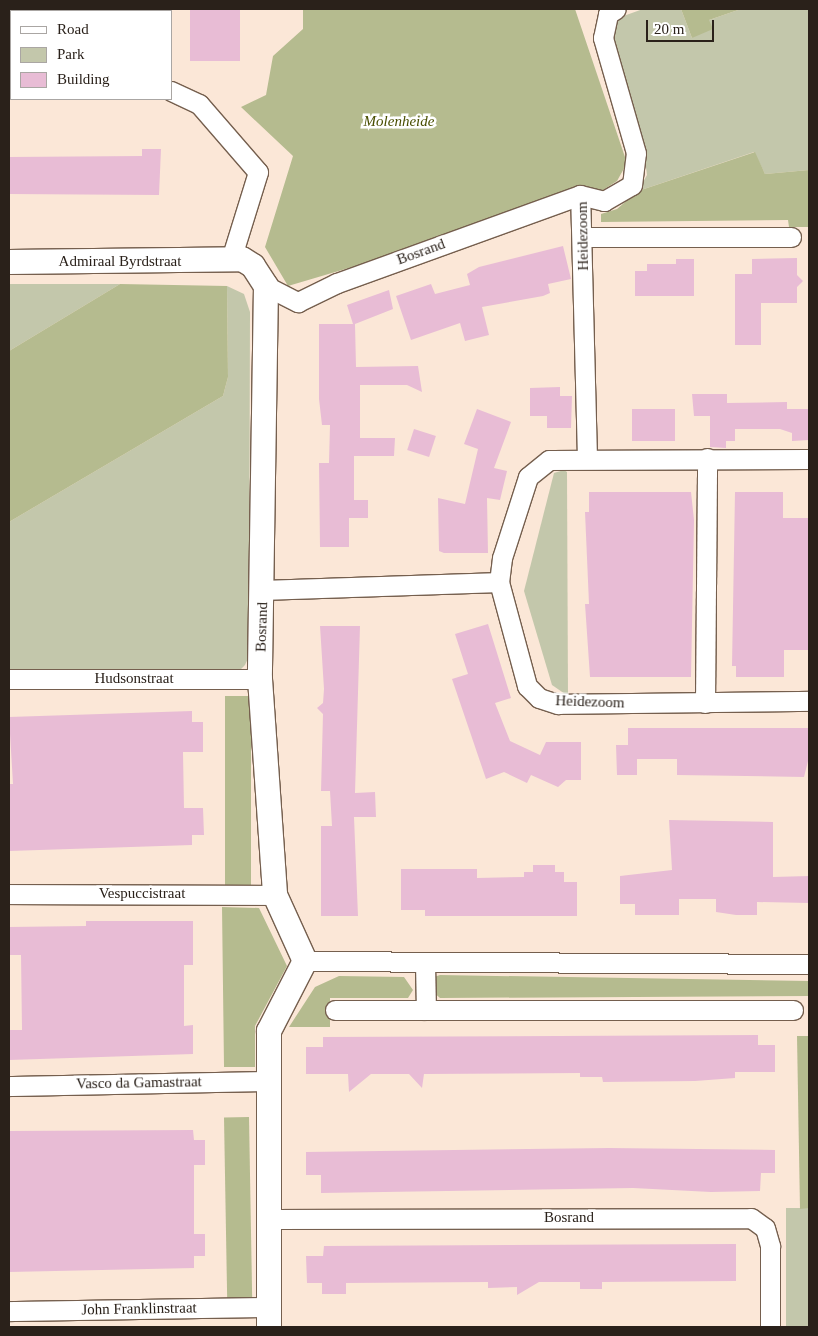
<!DOCTYPE html>
<html>
<head>
<meta charset="utf-8">
<style>
	body { margin:0 }
	#map { position:relative; width:818px; height:1336px; overflow:hidden; background:#fbe7d7; font-family:"Times New Roman",serif }
	div>[style] { position:absolute }
	.green>* { inset:0; background:#c3c7ab; transform-origin:0 0 }
	.forest>* { inset:0; background:#b5bb8f; transform-origin:0 0 }
	.building>* { inset:0; background:#e8bcd5; transform-origin:0 0 }
	.roads { filter:drop-shadow(1px 0 #755f4e) drop-shadow(-1px 0 #755f4e) drop-shadow(0 1px #755f4e) drop-shadow(0 -1px #755f4e) }
	.minor>* { height:19px; margin:-9.5px; padding:0 9.5px; transform-origin:9.5px; border-radius:9.5px; background:#fff }
	.tertiary>* { height:24px; margin:-12px; padding:0 12px; transform-origin:12px; border-radius:12px; background:#fff }
	span { translate:-50% -50%; white-space:nowrap; text-align:center; line-height:1.15; -webkit-text-stroke:5px #fff; paint-order:stroke }
	.park-label { font-size:15px; color:#494e01; font-style:italic }
	.street-label { font-size:15px; color:#2a211a }
	.frame { position:absolute; inset:0; border:10px solid #2a211a; pointer-events:none }
	.legend { position:absolute; left:10px; top:10px; width:162px; height:90px; box-sizing:border-box; background:#fff; border:1px solid #aaa6a3; margin:0; padding:6px 9px; list-style:none; font-size:15px; color:#2a211a }
	.legend li { display:flex; align-items:center; gap:10px; height:25px }
	.legend b { width:25px; border:1px solid #aaa6a3 }
	.scale { position:absolute; left:646px; top:20px; width:68px; height:22px; box-sizing:border-box; border:2px solid #2a211a; border-top:0; padding-left:6px; font-size:15px; line-height:18px; white-space:nowrap; color:#2a211a; -webkit-text-stroke:4px #fff; paint-order:stroke }
</style>
</head>
<body>
<div id="map">
	<div class="green">
		<div style="clip-path:polygon(643px 9px,681px 9px,692px 38px,709px 20px,741px 9px,809px 9px,809px 170px,765px 174px,754px 152px,638px 191px,647px 175px,644px 152px,606px 30px,618px 18px)"></div>
		<div style="clip-path:polygon(9px 284px,120px 284px,9px 351px)"></div>
		<div style="clip-path:polygon(227px 286px,244px 294px,250px 312px,249px 656px,245px 665px,239px 671px,9px 671px,9px 522px,223px 396px,228px 377px)"></div>
		<div style="clip-path:polygon(564px 470px,567px 472px,568px 696px,552px 685px,524px 591px,554px 473px)"></div>
		<div style="left:809px;top:1208px;width:119px;height:23px;rotate:90deg"></div>
	</div>
	<div class="forest">
		<div style="clip-path:polygon(9px 9px,93px 9px,93px 11px,11px 11px,9px 55px)"></div>
		<div style="clip-path:polygon(303px 9px,575px 9px,627px 163px,617px 181px,595px 195px,288px 286px,265px 247px,293px 156px,241px 107px,266px 95px,273px 56px,303px 29px)"></div>
		<div style="clip-path:polygon(681px 9px,741px 9px,709px 20px,713px 29px,692px 38px)"></div>
		<div style="clip-path:polygon(755px 152px,765px 174px,809px 170px,809px 227px,789px 227px,788px 220px,601px 222px,601px 214px,617px 209px,638px 191px)"></div>
		<div style="clip-path:polygon(120px 284px,227px 286px,228px 377px,223px 396px,9px 522px,9px 351px)"></div>
		<div style="left:251px;top:696px;width:191px;height:26px;rotate:90deg"></div>
		<div style="clip-path:polygon(222px 907px,259px 908px,287px 966px,255px 1026px,255px 1067px,224px 1067px)"></div>
		<div style="clip-path:polygon(440px 975px,809px 981px,809px 996px,440px 998px,432px 991px,434px 977px)"></div>
		<div style="clip-path:polygon(339px 976px,404px 977px,413px 990px,408px 998px,330px 998px,330px 1027px,289px 1027px,315px 987px)"></div>
		<div style="clip-path:polygon(797px 1036px,809px 1036px,809px 1208px,800px 1209px)"></div>
		<div style="left:249px;top:1117px;width:182px;height:25px;rotate:89deg"></div>
	</div>
	<div class="building">
		<div style="left:190px;top:9px;width:50px;height:52px"></div>
		<div style="clip-path:polygon(142px 149px,161px 149px,159px 195px,9px 194px,9px 157px,142px 156px)"></div>
		<div style="clip-path:polygon(563px 246px,571px 279px,548px 284px,550px 293px,543px 296px,482px 307px,489px 335px,465px 341px,460px 323px,411px 340px,396px 296px,431px 284px,435px 294px,470px 285px,467px 274px,479px 267px)"></div>
		<div style="clip-path:polygon(797px 258px,797px 275px,803px 281px,797px 287px,797px 303px,761px 303px,761px 345px,735px 345px,735px 274px,752px 274px,752px 259px)"></div>
		<div style="clip-path:polygon(676px 259px,694px 259px,694px 296px,635px 296px,635px 271px,647px 271px,647px 264px,676px 264px)"></div>
		<div style="clip-path:polygon(389px 290px,393px 309px,355px 324px,356px 367px,418px 366px,422px 392px,407px 385px,360px 385px,360px 438px,395px 438px,394px 456px,354px 456px,354px 500px,368px 500px,368px 518px,349px 518px,349px 547px,320px 547px,319px 463px,329px 463px,330px 425px,322px 425px,319px 399px,319px 324px,353px 324px,347px 305px)"></div>
		<div style="clip-path:polygon(560px 387px,560px 396px,572px 396px,571px 428px,547px 428px,547px 416px,530px 416px,530px 388px)"></div>
		<div style="clip-path:polygon(692px 394px,727px 394px,727px 403px,787px 402px,787px 409px,809px 409px,809px 440px,792px 441px,792px 433px,780px 429px,735px 429px,735px 441px,726px 441px,726px 448px,710px 447px,710px 416px,694px 416px)"></div>
		<div style="clip-path:polygon(477px 409px,511px 422px,494px 468px,507px 471px,500px 500px,487px 498px,488px 553px,444px 553px,439px 551px,438px 498px,465px 504px,478px 449px,464px 444px)"></div>
		<div style="left:632px;top:409px;width:43px;height:32px"></div>
		<div style="left:414px;top:429px;width:23px;height:22px;rotate:18deg"></div>
		<div style="clip-path:polygon(589px 492px,691px 492px,694px 520px,691px 677px,590px 677px,585px 604px,589px 604px,585px 512px,589px 512px)"></div>
		<div style="clip-path:polygon(735px 492px,783px 492px,783px 518px,809px 518px,809px 650px,784px 650px,784px 677px,736px 677px,736px 666px,732px 666px)"></div>
		<div style="clip-path:polygon(488px 624px,511px 698px,495px 703px,510px 741px,540px 755px,546px 742px,581px 742px,581px 780px,566px 780px,558px 787px,531px 775px,527px 783px,504px 772px,486px 779px,452px 679px,468px 674px,455px 634px)"></div>
		<div style="clip-path:polygon(320px 626px,360px 626px,355px 793px,375px 792px,376px 817px,354px 817px,358px 916px,321px 916px,321px 826px,332px 826px,330px 791px,321px 791px,323px 714px,317px 708px,323px 703px,324px 689px)"></div>
		<div style="clip-path:polygon(192px 711px,192px 722px,203px 722px,203px 752px,183px 752px,184px 808px,203px 808px,204px 835px,192px 835px,192px 845px,9px 851px,9px 784px,13px 784px,9px 717px)"></div>
		<div style="clip-path:polygon(628px 728px,809px 728px,809px 757px,804px 777px,677px 775px,677px 759px,637px 759px,637px 775px,617px 775px,616px 745px,628px 745px)"></div>
		<div style="clip-path:polygon(669px 820px,773px 822px,773px 877px,809px 876px,809px 903px,757px 902px,757px 915px,736px 915px,716px 912px,716px 899px,679px 899px,679px 915px,635px 915px,635px 904px,620px 904px,620px 876px,672px 870px)"></div>
		<div style="clip-path:polygon(533px 865px,555px 865px,555px 872px,564px 872px,564px 882px,577px 882px,577px 916px,425px 916px,425px 910px,401px 910px,401px 869px,477px 869px,477px 878px,524px 877px,524px 872px,533px 872px)"></div>
		<div style="clip-path:polygon(86px 921px,193px 921px,193px 965px,184px 965px,184px 1026px,193px 1025px,193px 1054px,9px 1060px,9px 1030px,22px 1030px,21px 955px,9px 955px,9px 927px,86px 926px)"></div>
		<div style="clip-path:polygon(758px 1035px,758px 1045px,775px 1045px,775px 1072px,735px 1072px,735px 1078px,695px 1081px,603px 1082px,602px 1077px,580px 1077px,580px 1073px,424px 1074px,422px 1088px,409px 1074px,371px 1074px,349px 1092px,348px 1074px,306px 1074px,306px 1047px,323px 1047px,323px 1037px)"></div>
		<div style="clip-path:polygon(193px 1130px,194px 1140px,205px 1140px,205px 1165px,194px 1165px,194px 1234px,205px 1234px,205px 1256px,194px 1256px,194px 1268px,9px 1272px,9px 1131px)"></div>
		<div style="clip-path:polygon(609px 1148px,775px 1150px,775px 1173px,761px 1173px,760px 1191px,711px 1192px,633px 1188px,321px 1193px,321px 1175px,306px 1175px,306px 1152px)"></div>
		<div style="clip-path:polygon(736px 1244px,736px 1281px,602px 1282px,602px 1289px,580px 1289px,580px 1282px,539px 1282px,517px 1295px,517px 1287px,488px 1288px,488px 1282px,346px 1283px,346px 1294px,322px 1294px,322px 1283px,307px 1283px,306px 1256px,323px 1256px,324px 1246px)"></div>
	</div>
	<div class="roads">
		<div class="minor">
			<div style="left:171px;top:91px;width:31px;rotate:25deg"></div>
			<div style="left:199px;top:104px;width:90px;rotate:49.1deg"></div>
			<div style="left:258px;top:172px;width:91px;rotate:107.2deg"></div>
			<div style="left:583px;top:237px;width:208px"></div>
			<div style="left:266px;top:286px;width:36px;rotate:27deg"></div>
			<div style="left:298px;top:302px;width:43px;rotate:-26deg"></div>
			<div style="left:337px;top:283px;width:258px;rotate:-19.9deg"></div>
			<div style="left:587px;top:458px;width:263px;rotate:-91.5deg"></div>
			<div style="left:580px;top:195px;width:25px;rotate:14deg"></div>
			<div style="left:604px;top:201px;width:32px;rotate:-30deg"></div>
			<div style="left:632px;top:185px;width:32px;rotate:-83deg"></div>
			<div style="left:636px;top:153px;width:120px;rotate:-106deg"></div>
			<div style="left:603px;top:38px;width:25px;rotate:-78deg"></div>
			<div style="left:608px;top:14px;width:9px;rotate:-32deg"></div>
			<div style="left:809px;top:459px;width:260px;rotate:179.8deg"></div>
			<div style="left:549px;top:460px;width:27px;rotate:141deg"></div>
			<div style="left:528px;top:477px;width:85px;rotate:107.8deg"></div>
			<div style="left:502px;top:558px;width:24px;rotate:97deg"></div>
			<div style="left:499px;top:582px;width:108px;rotate:74.9deg"></div>
			<div style="left:527px;top:686px;width:17px;rotate:45deg"></div>
			<div style="left:539px;top:698px;width:20px;rotate:18deg"></div>
			<div style="left:558px;top:704px;width:251px;rotate:-0.7deg"></div>
			<div style="left:263px;top:590px;width:236px;rotate:-1.9deg"></div>
			<div style="left:9px;top:679px;width:251px"></div>
			<div style="left:705px;top:703px;width:245px;rotate:-89.5deg"></div>
			<div style="left:9px;top:894px;width:266px;rotate:0.2deg"></div>
			<div style="left:305px;top:961px;width:504px;rotate:0.34deg"></div>
			<div style="left:425px;top:963px;width:47px;rotate:88.8deg"></div>
			<div style="left:335px;top:1010px;width:458px"></div>
			<div style="left:9px;top:1086px;width:260px;rotate:-1.1deg"></div>
			<div style="left:269px;top:1219px;width:482px;rotate:-0.1deg"></div>
			<div style="left:751px;top:1218px;width:17px;rotate:36deg"></div>
			<div style="left:765px;top:1228px;width:19px;rotate:74deg"></div>
			<div style="left:770px;top:1246px;width:81px;rotate:90deg"></div>
			<div style="left:9px;top:1311px;width:260px;rotate:-0.9deg"></div>
		</div>
		<div class="tertiary">
			<div style="left:9px;top:262px;width:233px;rotate:-0.7deg"></div>
			<div style="left:242px;top:259px;width:13px;rotate:32deg"></div>
			<div style="left:253px;top:266px;width:24px;rotate:57deg"></div>
			<div style="left:266px;top:286px;width:393px;rotate:90.9deg"></div>
			<div style="left:260px;top:679px;width:217px;rotate:86deg"></div>
			<div style="left:275px;top:895px;width:72px;rotate:65.6deg"></div>
			<div style="left:305px;top:961px;width:79px;rotate:117.2deg"></div>
			<div style="left:269px;top:1031px;width:296px;rotate:90deg"></div>
		</div>
	</div>
	<div class="park-label">
		<span style="left:399px;top:122px">Molenheide</span>
	</div>
	<div class="street-label">
		<span style="left:583px;top:236px;rotate:-91deg">Heidezoom</span>
		<span style="left:421px;top:252px;rotate:-20deg">Bosrand</span>
		<span style="left:120px;top:262px">Admiraal Byrdstraat</span>
		<span style="left:262px;top:627px;rotate:-88deg">Bosrand</span>
		<span style="left:134px;top:679px">Hudsonstraat</span>
		<span style="left:590px;top:702px;rotate:2deg">Heidezoom</span>
		<span style="left:142px;top:894px">Vespuccistraat</span>
		<span style="left:139px;top:1083px;rotate:-1deg">Vasco da Gamastraat</span>
		<span style="left:569px;top:1218px">Bosrand</span>
		<span style="left:139px;top:1309px;rotate:-1deg">John Franklinstraat</span>
	</div>
	<div class="frame"></div>
	<ul class="legend">
	<li><b style="height:6px;background:#fff"></b>Road</li>
	<li><b style="height:14px;background:#c3c7ab"></b>Park</li>
	<li><b style="height:14px;background:#e8bcd5"></b>Building</li>
	</ul>
	<div class="scale">20 m</div>
</div>
</body>
</html>
